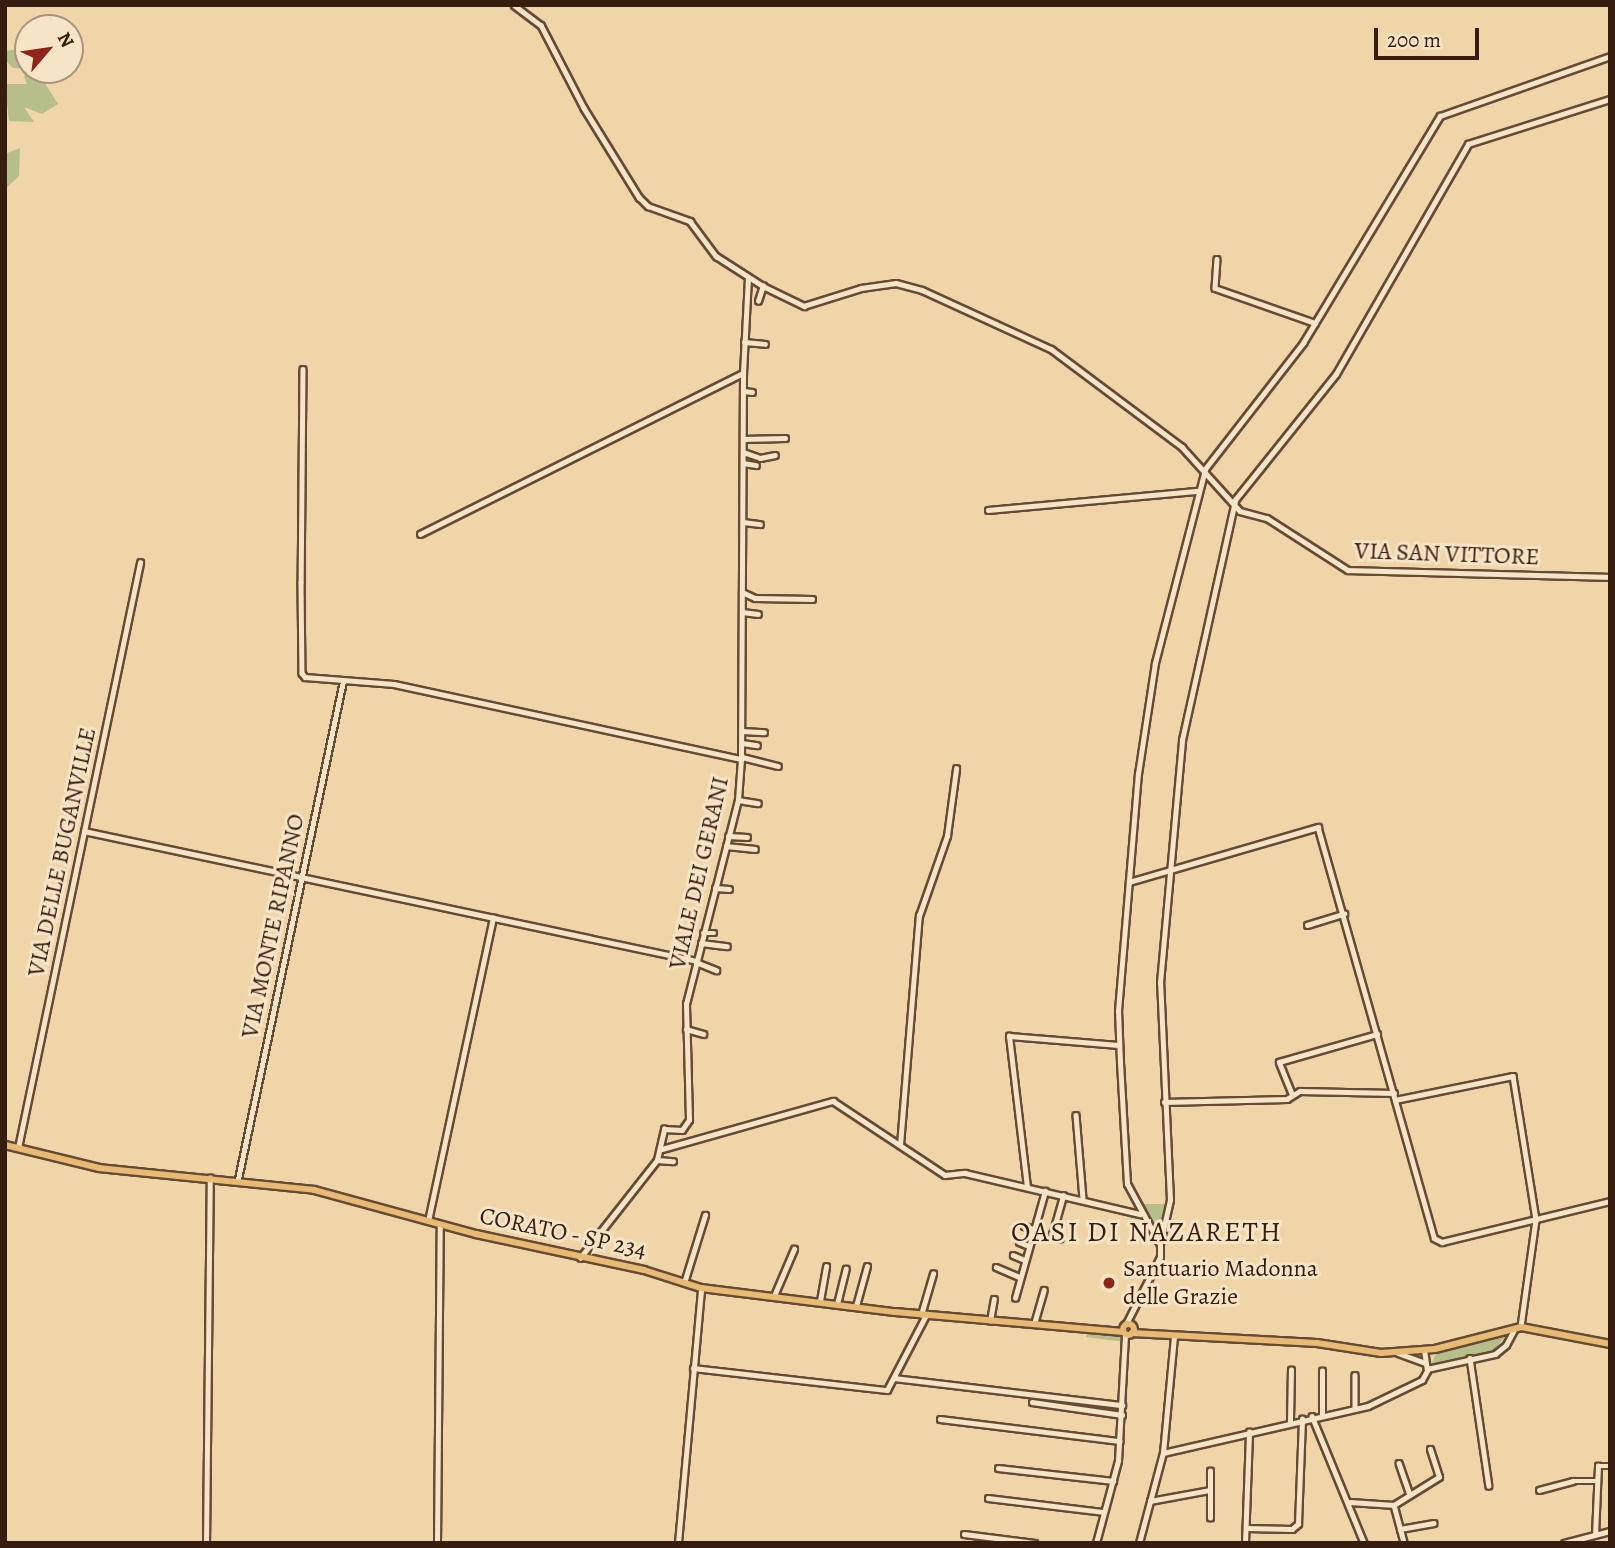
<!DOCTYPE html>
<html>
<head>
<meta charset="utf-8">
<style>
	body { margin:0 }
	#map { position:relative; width:1615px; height:1548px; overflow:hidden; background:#efd5a8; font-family:Alegreya,serif }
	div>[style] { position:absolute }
	.green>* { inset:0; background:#b6be8a }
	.roads { filter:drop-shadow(2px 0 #654a36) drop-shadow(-2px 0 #654a36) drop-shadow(0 2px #654a36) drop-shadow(0 -2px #654a36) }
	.minor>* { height:4.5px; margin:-2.25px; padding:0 2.25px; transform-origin:2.25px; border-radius:2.25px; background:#f5e4c6 }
	.major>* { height:6px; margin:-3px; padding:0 3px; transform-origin:3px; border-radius:3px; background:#e8ba74 }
	.major>.ring { margin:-3px; padding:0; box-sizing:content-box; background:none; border:6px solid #e8ba74; border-radius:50% }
	.dots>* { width:19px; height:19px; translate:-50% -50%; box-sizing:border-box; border:4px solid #f5e4c6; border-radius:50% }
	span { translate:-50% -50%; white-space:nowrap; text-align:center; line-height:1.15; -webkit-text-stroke:6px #f5e4c6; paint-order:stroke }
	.street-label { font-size:24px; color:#371c10 }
	.poi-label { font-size:24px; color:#371c10 }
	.left { translate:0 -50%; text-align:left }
	.quarter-label { font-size:28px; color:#371c10; letter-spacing:2px }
	.frame { position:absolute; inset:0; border:7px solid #371c10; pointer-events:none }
	.north { position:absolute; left:14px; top:14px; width:70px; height:70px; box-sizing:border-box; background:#f5e4c6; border:2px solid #a9947d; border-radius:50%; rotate:61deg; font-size:19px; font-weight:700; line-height:28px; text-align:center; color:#371c10 }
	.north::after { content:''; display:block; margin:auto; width:24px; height:32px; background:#8f2418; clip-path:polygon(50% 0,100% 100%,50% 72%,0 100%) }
	.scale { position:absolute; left:1374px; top:28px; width:105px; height:32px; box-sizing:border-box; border:4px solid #371c10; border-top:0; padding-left:9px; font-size:21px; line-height:24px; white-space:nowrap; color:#371c10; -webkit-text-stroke:5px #f5e4c6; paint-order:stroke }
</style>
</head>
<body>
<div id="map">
	<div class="green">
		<div style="clip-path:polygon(28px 48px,28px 69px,13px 68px,5px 60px,5px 51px)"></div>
		<div style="clip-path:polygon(28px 70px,62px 70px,44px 82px,58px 104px,42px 114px,24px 107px,34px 122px,9px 121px,5px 84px,27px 84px,24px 76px)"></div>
		<div style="clip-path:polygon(20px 148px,19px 176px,5px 189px,5px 154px)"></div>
		<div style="clip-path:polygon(1138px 1204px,1168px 1204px,1158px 1233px)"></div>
		<div style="clip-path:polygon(1509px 1331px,1494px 1351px,1431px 1365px,1436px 1353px)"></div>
		<div style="clip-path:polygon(1087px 1332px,1124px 1336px,1124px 1342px,1086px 1337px)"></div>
	</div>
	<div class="roads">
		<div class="minor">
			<div style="left:514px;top:5px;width:34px;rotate:37deg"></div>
			<div style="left:541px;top:25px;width:93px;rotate:62.6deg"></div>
			<div style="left:584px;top:108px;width:105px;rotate:58.3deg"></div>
			<div style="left:639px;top:197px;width:13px;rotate:45deg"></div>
			<div style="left:648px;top:206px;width:45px;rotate:19.7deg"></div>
			<div style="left:690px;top:221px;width:44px;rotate:53.4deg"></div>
			<div style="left:716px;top:256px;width:56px;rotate:32.6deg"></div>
			<div style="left:763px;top:286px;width:46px;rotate:26deg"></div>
			<div style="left:804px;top:306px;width:60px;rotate:-17.5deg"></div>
			<div style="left:861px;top:288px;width:35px;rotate:-8deg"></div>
			<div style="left:896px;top:283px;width:27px;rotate:15deg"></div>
			<div style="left:922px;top:290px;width:142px;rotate:24.6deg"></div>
			<div style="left:1051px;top:349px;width:164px;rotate:36.8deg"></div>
			<div style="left:1182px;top:447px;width:86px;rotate:47.8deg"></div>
			<div style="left:1240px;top:511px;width:28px;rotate:15deg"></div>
			<div style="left:1267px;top:518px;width:96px;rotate:32.7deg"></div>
			<div style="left:1348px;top:570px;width:262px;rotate:1.5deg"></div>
			<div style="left:1217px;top:259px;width:29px;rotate:94deg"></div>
			<div style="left:1215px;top:288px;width:106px;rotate:19.3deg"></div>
			<div style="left:758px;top:301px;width:16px;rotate:-72deg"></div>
			<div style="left:744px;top:342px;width:21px;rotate:5deg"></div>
			<div style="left:303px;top:369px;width:213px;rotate:90.5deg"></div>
			<div style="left:301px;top:582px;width:91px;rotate:89.4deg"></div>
			<div style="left:302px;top:673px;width:5px;rotate:53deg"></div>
			<div style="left:305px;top:677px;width:89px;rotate:4.5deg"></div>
			<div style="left:394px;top:684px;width:355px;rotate:12.2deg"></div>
			<div style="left:743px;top:391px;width:9px;rotate:6deg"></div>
			<div style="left:743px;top:439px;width:42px;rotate:-1.4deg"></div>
			<div style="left:743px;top:452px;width:18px;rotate:19deg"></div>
			<div style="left:760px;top:458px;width:15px;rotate:-11deg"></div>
			<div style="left:743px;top:463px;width:13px;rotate:9deg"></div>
			<div style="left:988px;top:510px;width:211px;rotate:-5.2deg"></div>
			<div style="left:743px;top:522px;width:17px;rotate:7deg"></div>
			<div style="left:420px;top:534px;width:361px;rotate:-26.5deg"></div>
			<div style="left:742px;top:592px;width:14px;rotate:25deg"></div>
			<div style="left:755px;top:598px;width:57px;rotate:1deg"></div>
			<div style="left:742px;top:612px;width:16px;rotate:7deg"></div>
			<div style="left:742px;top:731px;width:22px;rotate:3deg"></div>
			<div style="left:742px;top:743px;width:15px;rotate:8deg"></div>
			<div style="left:742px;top:757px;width:37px;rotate:14deg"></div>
			<div style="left:738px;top:800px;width:20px;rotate:9deg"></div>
			<div style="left:84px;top:831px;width:627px;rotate:11.97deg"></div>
			<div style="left:728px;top:836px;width:19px;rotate:3deg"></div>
			<div style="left:726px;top:846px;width:29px;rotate:6deg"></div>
			<div style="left:1129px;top:882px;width:197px;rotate:-16.2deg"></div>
			<div style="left:1318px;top:827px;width:427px;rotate:74.2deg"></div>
			<div style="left:1434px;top:1238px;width:9px;rotate:27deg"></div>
			<div style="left:1442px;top:1242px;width:173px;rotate:-13.7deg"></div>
			<div style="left:715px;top:888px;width:14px;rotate:4deg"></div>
			<div style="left:1307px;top:925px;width:39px;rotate:-17deg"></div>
			<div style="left:703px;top:933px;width:11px"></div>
			<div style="left:701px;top:943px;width:26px;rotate:7deg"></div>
			<div style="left:696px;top:962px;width:22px;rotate:22deg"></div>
			<div style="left:686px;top:1029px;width:18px;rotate:16deg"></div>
			<div style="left:1292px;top:1095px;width:35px;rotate:-112deg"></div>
			<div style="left:1279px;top:1062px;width:102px;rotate:-15.9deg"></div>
			<div style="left:1395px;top:1100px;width:120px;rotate:-11.5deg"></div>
			<div style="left:1513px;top:1076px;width:146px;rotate:80.9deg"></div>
			<div style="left:1536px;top:1220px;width:108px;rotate:98deg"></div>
			<div style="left:1164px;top:1102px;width:123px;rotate:-1.4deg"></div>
			<div style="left:1287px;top:1099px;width:15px;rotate:-32deg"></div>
			<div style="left:1300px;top:1091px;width:94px;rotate:1.2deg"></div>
			<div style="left:1076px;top:1115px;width:84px;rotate:85.2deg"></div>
			<div style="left:900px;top:1145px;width:230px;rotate:-85.3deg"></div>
			<div style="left:919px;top:916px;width:85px;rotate:-70.7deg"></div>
			<div style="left:947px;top:836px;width:68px;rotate:-82.3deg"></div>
			<div style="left:18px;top:1148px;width:598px;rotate:-78.22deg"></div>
			<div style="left:662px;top:1149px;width:178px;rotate:-15.7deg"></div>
			<div style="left:833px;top:1101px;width:134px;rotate:33.5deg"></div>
			<div style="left:945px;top:1175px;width:20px;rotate:-6deg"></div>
			<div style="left:965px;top:1173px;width:180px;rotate:13.2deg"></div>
			<div style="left:657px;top:1160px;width:16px;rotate:4deg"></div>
			<div style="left:238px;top:1179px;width:509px;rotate:-78.09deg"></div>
			<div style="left:1027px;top:1187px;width:152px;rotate:-96.8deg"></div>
			<div style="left:1009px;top:1036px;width:110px;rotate:4.7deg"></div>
			<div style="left:428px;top:1221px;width:310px;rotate:-77.9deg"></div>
			<div style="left:1024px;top:1226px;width:10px;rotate:17deg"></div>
			<div style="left:1060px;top:1239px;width:9px;rotate:-153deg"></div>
			<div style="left:1052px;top:1235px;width:41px;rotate:-74.2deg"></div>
			<div style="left:1019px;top:1242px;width:11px;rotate:22deg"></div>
			<div style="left:1160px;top:1244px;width:45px;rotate:-77.2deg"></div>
			<div style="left:1170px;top:1200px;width:217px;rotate:-92.6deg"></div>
			<div style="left:1160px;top:983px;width:244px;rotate:-84.8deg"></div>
			<div style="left:1182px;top:740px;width:246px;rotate:-77.5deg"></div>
			<div style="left:1235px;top:500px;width:161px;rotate:-51.3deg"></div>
			<div style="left:1336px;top:374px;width:265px;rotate:-60.1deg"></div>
			<div style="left:1468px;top:144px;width:149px;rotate:-17.6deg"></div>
			<div style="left:1013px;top:1255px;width:13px;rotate:23deg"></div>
			<div style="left:580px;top:1258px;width:125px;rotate:-51.8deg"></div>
			<div style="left:657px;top:1160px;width:32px;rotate:-77deg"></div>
			<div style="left:664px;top:1129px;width:18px;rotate:3deg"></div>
			<div style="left:682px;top:1130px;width:12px;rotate:-55deg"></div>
			<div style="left:689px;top:1120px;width:116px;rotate:-91.5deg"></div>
			<div style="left:686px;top:1004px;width:211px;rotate:-75.7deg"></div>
			<div style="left:738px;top:800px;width:41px;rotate:-85.8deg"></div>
			<div style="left:741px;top:759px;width:386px;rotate:-89.7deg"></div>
			<div style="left:743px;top:373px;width:95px;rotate:-87deg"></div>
			<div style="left:996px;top:1267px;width:26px;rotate:23deg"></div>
			<div style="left:684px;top:1283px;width:71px;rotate:-72.8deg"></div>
			<div style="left:774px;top:1296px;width:51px;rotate:-66.9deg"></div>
			<div style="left:1015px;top:1298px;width:111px;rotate:-74.3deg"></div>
			<div style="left:820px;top:1301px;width:35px;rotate:-80deg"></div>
			<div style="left:837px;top:1304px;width:36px;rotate:-76deg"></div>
			<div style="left:856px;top:1306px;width:41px;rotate:-74.6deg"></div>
			<div style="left:921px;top:1315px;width:43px;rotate:-73.7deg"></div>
			<div style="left:990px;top:1321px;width:22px;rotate:-80deg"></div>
			<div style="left:1034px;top:1324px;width:35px;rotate:-74deg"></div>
			<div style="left:1126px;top:1324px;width:75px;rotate:-63.1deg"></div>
			<div style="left:1160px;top:1257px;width:12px;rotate:-90deg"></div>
			<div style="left:1160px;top:1245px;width:69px;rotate:-118.4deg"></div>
			<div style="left:1127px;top:1184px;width:122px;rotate:-93.3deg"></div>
			<div style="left:1120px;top:1062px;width:51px;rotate:-92.2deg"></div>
			<div style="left:1118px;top:1011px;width:238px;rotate:-85.2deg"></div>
			<div style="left:1138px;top:774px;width:112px;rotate:-81.3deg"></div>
			<div style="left:1155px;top:663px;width:200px;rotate:-75.5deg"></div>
			<div style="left:1205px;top:469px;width:160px;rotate:-52.1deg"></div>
			<div style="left:1303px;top:343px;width:265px;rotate:-58.9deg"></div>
			<div style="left:1440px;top:116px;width:180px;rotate:-19.4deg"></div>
			<div style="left:1398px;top:1353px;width:30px;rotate:20deg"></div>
			<div style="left:1470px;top:1358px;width:129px;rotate:81.6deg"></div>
			<div style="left:693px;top:1368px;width:195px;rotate:6.5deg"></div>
			<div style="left:887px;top:1390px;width:85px;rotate:-62.5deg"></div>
			<div style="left:1427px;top:1369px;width:70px;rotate:-12.4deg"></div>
			<div style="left:1495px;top:1354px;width:14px;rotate:-39deg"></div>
			<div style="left:1506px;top:1345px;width:19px;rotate:-62deg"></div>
			<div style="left:1355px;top:1375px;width:34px;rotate:90deg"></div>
			<div style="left:894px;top:1378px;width:230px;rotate:6.8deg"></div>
			<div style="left:1032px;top:1402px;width:91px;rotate:8.2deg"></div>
			<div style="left:1322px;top:1414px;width:43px;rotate:-90deg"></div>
			<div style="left:1312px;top:1416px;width:137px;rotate:67.7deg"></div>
			<div style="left:940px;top:1419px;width:181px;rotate:7deg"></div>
			<div style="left:1290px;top:1421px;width:51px;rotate:-88.9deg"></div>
			<div style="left:1163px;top:1453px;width:210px;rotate:-12.9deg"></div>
			<div style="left:1368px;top:1406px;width:60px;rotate:-25.7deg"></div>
			<div style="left:1422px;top:1380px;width:10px;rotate:-61deg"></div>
			<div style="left:1427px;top:1371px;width:21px;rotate:-98deg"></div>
			<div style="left:1399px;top:1463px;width:31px;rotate:71deg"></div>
			<div style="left:998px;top:1468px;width:116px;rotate:6.4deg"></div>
			<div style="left:1539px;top:1490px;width:35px;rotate:-15deg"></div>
			<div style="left:1573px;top:1481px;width:25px"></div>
			<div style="left:988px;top:1498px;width:117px;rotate:6.9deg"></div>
			<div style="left:1150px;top:1501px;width:61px;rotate:-10.4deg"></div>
			<div style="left:1350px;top:1502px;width:44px;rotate:3.9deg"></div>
			<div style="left:1394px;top:1505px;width:53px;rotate:-31.9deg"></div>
			<div style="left:1439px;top:1477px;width:29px;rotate:-108deg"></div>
			<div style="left:1394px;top:1505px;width:39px;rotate:75deg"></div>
			<div style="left:1210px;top:1518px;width:47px;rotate:-90deg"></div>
			<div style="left:1247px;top:1528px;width:45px;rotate:1.3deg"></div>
			<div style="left:1292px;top:1529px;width:8px;rotate:-40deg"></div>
			<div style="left:1298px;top:1524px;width:105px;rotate:-87.8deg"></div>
			<div style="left:1400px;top:1529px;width:34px;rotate:-10deg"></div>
			<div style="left:964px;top:1534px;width:71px;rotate:7.3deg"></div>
			<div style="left:1595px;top:1535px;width:69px;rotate:-87.5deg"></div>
			<div style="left:1598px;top:1466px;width:12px"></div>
			<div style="left:206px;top:1543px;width:365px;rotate:-89.4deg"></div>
			<div style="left:437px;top:1543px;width:318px;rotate:-89.5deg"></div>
			<div style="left:678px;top:1543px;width:256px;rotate:-84.8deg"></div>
			<div style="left:1096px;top:1543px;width:85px;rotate:-75deg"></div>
			<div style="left:1118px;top:1461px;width:127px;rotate:-86.8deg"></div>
			<div style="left:1139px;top:1543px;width:93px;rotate:-75.1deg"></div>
			<div style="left:1163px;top:1453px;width:117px;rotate:-84.6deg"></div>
			<div style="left:1245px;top:1543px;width:111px;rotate:-87.9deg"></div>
			<div style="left:1564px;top:1543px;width:48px;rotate:-14.6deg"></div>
		</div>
		<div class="major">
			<div style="left:5px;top:1145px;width:97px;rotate:13.7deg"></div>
			<div style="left:99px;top:1168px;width:216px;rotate:5.8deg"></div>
			<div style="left:314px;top:1190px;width:168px;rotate:15.2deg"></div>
			<div style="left:476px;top:1234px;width:172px;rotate:12.1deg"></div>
			<div style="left:644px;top:1270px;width:60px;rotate:17.5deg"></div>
			<div style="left:701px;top:1288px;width:195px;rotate:7.1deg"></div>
			<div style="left:895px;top:1312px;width:229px;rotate:5deg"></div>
			<div class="ring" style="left:1122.5px;top:1323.5px;width:5px;height:5px"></div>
			<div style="left:1132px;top:1333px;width:185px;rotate:3.1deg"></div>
			<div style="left:1317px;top:1343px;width:65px;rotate:8.9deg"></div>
			<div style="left:1381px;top:1353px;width:54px;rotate:-4.2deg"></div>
			<div style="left:1435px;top:1349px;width:89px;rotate:-14.3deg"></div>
			<div style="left:1521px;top:1327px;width:91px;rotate:10.8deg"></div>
		</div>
	</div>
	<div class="dots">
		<div style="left:1109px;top:1283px;background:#8f2418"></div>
	</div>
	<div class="street-label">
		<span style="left:1447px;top:554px;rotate:2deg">VIA SAN VITTORE</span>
		<span style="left:62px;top:852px;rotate:-78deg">VIA DELLE BUGANVILLE</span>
		<span style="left:699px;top:873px;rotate:-77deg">VIALE DEI GERANI</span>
		<span style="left:273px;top:926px;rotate:-78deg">VIA MONTE RIPANNO</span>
		<span style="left:563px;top:1233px;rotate:12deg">CORATO - SP 234</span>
	</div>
	<div class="poi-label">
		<span class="left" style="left:1123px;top:1283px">Santuario Madonna<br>delle Grazie</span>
	</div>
	<div class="quarter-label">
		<span style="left:1147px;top:1232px">OASI DI NAZARETH</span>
	</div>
	<div class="frame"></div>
	<div class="north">N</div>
	<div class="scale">200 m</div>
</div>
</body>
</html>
